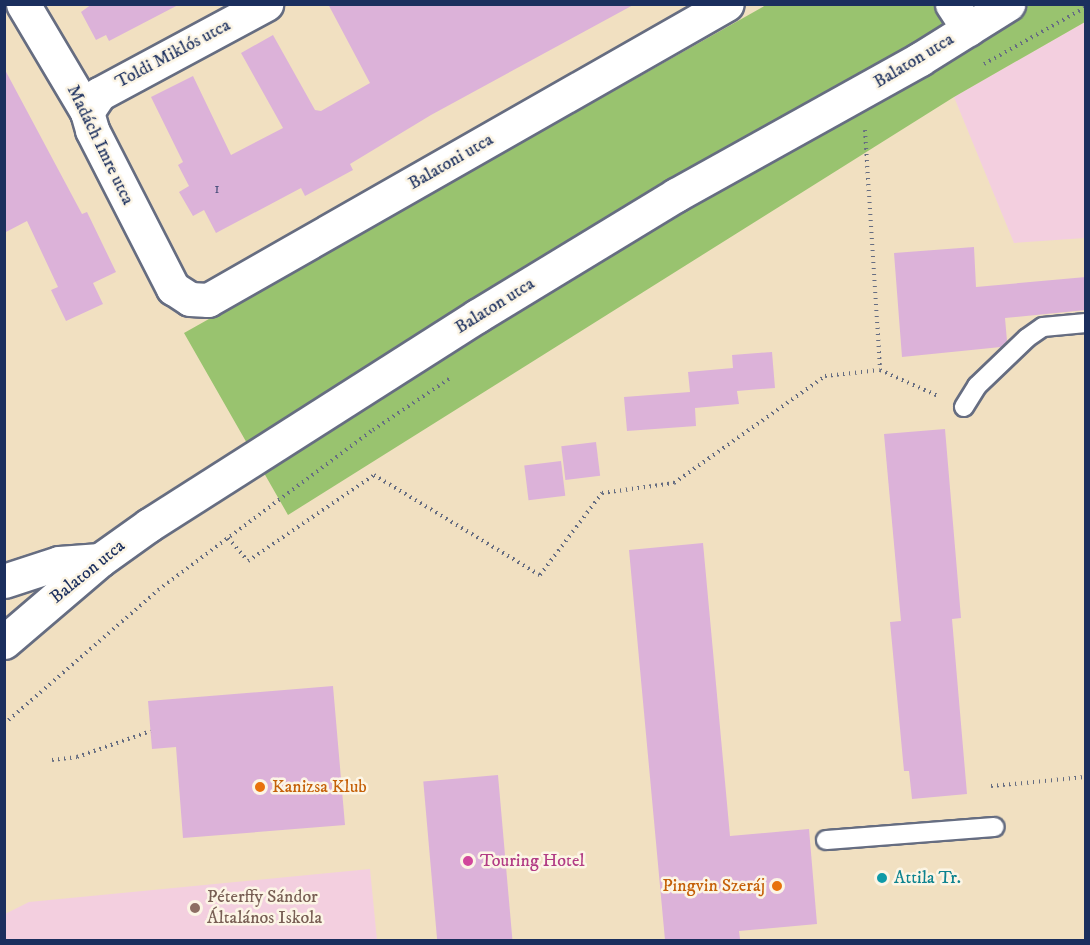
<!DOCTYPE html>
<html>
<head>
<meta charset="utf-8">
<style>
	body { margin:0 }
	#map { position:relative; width:1090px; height:945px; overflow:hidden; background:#f1e0c1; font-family:"IM FELL DW Pica",serif }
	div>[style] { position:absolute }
	.built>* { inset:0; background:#f3cfdf }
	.green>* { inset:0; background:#99c36f }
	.building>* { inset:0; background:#dcb2d9; transform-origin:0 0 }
	.path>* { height:4px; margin-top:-2px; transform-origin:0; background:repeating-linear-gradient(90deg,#666d81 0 1.5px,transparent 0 6px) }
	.roads { filter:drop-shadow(2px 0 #666d81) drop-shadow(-2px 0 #666d81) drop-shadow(0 2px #666d81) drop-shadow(0 -2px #666d81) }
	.lane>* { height:18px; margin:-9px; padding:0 9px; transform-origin:9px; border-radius:9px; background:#fff }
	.street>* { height:33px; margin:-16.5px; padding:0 16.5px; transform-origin:16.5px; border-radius:16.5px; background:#fff }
	.secondary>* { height:33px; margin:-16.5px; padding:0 16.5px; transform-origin:16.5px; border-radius:16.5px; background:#fff }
	.dots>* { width:16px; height:16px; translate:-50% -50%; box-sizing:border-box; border:3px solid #fcf5e5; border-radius:50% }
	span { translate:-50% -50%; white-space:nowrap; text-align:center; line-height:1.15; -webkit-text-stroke:5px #fcf5e5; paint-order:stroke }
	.number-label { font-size:15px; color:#4b507d }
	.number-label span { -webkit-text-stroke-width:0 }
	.street-label { font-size:18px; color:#1b2f5e }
	.food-label { font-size:18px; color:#c56008 }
	.left { translate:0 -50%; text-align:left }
	.right { translate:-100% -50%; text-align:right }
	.hotel-label { font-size:18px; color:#b23c85 }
	.culture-label { font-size:18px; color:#0d838f }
	.education-label { font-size:18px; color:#785e54 }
	.frame { position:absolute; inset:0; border:6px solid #1b2f5e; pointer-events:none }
</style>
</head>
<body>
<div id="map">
	<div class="built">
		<div style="clip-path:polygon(1085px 22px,1085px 238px,1014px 243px,954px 97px)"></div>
		<div style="clip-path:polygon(370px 869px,377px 940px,5px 940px,5px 914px,29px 902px)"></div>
	</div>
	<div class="green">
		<div style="clip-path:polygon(766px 5px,1085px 5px,1085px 22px,954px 97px,288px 515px,184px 333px)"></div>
	</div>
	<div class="building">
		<div style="clip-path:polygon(92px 4px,180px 4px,109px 41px,106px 35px,96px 40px,81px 12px)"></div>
		<div style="clip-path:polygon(328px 4px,635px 4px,431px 115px,350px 164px,353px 170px,305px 196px,301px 188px,216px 233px,204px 210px,193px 216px,179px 192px,189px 186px,178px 165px,183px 162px,151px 97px,193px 76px,231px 155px,283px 128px,241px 53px,273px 35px,315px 110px,321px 111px,370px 83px)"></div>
		<div style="clip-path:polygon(4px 68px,82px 214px,87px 212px,116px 272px,93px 283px,103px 304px,66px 321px,51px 290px,58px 287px,27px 221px,4px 233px)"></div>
		<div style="clip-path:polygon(974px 247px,976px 287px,1086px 277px,1086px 310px,1005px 318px,1007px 341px,1001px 347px,902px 357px,894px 253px)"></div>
		<div style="clip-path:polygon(772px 352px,775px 388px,737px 391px,739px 404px,695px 408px,696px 426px,627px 431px,624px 397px,690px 392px,688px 372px,733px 368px,732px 355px)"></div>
		<div style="clip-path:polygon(945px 429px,961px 618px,952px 619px,967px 794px,912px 799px,909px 771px,904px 771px,890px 622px,901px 621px,884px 434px)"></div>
		<div style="left:596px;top:442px;width:34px;height:35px;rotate:83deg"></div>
		<div style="left:561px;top:461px;width:35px;height:37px;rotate:83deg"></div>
		<div style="clip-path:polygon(703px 543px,730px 836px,809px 829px,817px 924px,739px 931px,740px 939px,665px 940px,629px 550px)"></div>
		<div style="clip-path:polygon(333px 686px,345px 825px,183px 838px,176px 747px,152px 749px,148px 701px)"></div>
		<div style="left:498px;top:775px;width:166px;height:75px;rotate:85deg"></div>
	</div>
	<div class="path">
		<div style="left:984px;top:64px;width:117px;rotate:-29.2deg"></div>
		<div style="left:865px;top:130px;width:240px;rotate:86.4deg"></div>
		<div style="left:880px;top:370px;width:64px;rotate:24.1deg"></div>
		<div style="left:228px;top:538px;width:30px;rotate:49deg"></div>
		<div style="left:248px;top:561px;width:153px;rotate:-34.3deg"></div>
		<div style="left:374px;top:475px;width:194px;rotate:31.1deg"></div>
		<div style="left:540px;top:575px;width:103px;rotate:-52.9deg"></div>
		<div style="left:602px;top:493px;width:73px;rotate:-7.9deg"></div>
		<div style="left:674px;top:483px;width:185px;rotate:-35.3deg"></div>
		<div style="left:825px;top:376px;width:55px;rotate:-6.2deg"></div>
		<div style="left:4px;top:724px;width:204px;rotate:-41deg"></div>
		<div style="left:158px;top:590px;width:268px;rotate:-36.7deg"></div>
		<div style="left:373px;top:430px;width:92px;rotate:-33.9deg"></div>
		<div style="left:52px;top:760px;width:25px;rotate:-7deg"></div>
		<div style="left:77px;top:757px;width:78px;rotate:-19.4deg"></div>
		<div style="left:991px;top:786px;width:95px;rotate:-5.4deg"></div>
	</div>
	<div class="roads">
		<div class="lane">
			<div style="left:964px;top:407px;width:25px;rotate:-58deg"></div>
			<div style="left:977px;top:386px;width:69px;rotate:-43.8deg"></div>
			<div style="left:1027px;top:338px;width:19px;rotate:-35deg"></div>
			<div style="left:1043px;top:327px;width:43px;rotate:-5.3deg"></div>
			<div style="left:826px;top:840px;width:169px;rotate:-4.4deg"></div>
		</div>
		<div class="street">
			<div style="left:23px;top:4px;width:126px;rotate:59.3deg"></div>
			<div style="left:87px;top:112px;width:19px;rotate:74deg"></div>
			<div style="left:92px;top:130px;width:178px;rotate:62.9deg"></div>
			<div style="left:173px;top:288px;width:20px;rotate:33deg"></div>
			<div style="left:190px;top:299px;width:18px;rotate:3deg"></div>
			<div style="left:208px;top:300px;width:597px;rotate:-29.7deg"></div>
			<div style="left:952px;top:4px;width:30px;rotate:57deg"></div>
			<div style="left:87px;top:112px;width:22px;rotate:-56deg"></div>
			<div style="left:99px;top:94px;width:190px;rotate:-28.3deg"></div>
		</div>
		<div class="secondary">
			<div style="left:4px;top:581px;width:58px;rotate:-18.1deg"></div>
			<div style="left:59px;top:563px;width:41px;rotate:-4.2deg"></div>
			<div style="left:4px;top:642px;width:126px;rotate:-40.5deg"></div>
			<div style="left:100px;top:560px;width:60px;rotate:-35.5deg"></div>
			<div style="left:149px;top:525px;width:389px;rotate:-32.5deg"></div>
			<div style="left:477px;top:316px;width:233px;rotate:-31.3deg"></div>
			<div style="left:676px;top:195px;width:279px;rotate:-29.1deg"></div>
			<div style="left:920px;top:59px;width:104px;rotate:-32deg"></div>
		</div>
	</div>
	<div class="dots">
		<div style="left:260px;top:787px;background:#e8710a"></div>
		<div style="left:468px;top:861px;background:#d1479c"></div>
		<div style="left:882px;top:878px;background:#0f9aa8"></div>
		<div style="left:777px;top:886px;background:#e8710a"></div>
		<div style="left:195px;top:908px;background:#8d6e63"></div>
	</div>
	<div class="number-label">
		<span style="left:217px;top:189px">1</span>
	</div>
	<div class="street-label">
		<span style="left:173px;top:54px;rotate:-28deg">Toldi Miklós utca</span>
		<span style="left:914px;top:61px;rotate:-31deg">Balaton utca</span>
		<span style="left:100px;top:145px;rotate:64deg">Madách Imre utca</span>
		<span style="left:451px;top:162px;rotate:-30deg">Balatoni utca</span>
		<span style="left:495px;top:306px;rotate:-32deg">Balaton utca</span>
		<span style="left:88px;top:572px;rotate:-39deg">Balaton utca</span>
	</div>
	<div class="food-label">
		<span class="left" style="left:272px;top:787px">Kanizsa Klub</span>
		<span class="right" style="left:765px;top:886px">Pingvin Szeráj</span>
	</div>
	<div class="hotel-label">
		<span class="left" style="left:480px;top:861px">Touring Hotel</span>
	</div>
	<div class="culture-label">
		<span class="left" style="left:894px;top:878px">Attila Tr.</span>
	</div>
	<div class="education-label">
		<span class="left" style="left:207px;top:908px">Péterffy Sándor<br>Általános Iskola</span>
	</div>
	<div class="frame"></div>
</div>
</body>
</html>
